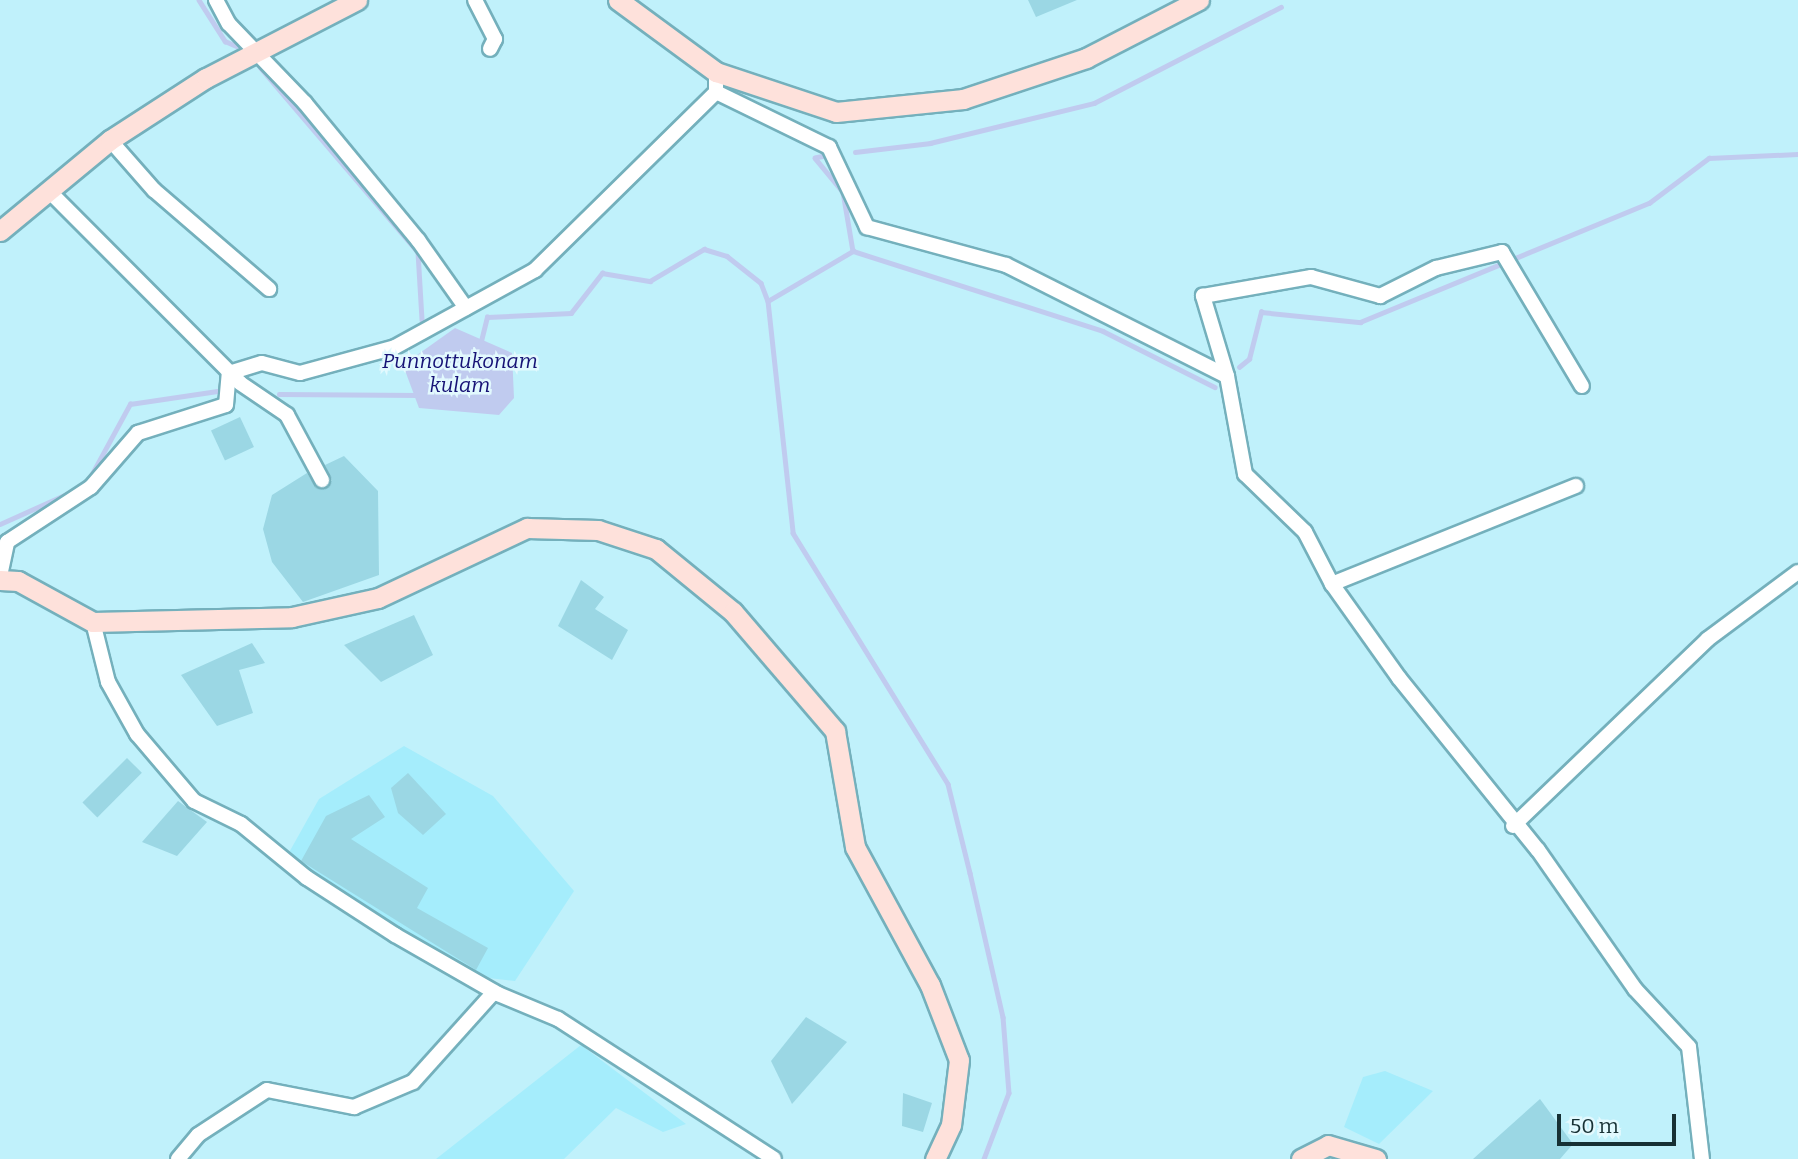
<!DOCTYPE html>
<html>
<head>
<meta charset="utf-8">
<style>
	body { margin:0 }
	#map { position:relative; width:1798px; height:1159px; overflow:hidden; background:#c0f1fb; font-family:Bitter,serif }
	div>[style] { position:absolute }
	.built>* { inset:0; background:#a5edfc }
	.water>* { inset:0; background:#c0cbef }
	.stream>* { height:4.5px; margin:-2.25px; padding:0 2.25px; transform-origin:2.25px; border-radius:2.25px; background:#c0cbef }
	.building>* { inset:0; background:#9bd7e4; transform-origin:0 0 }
	.roads { filter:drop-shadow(2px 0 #74b0bc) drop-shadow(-2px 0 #74b0bc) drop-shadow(0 2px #74b0bc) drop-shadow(0 -2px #74b0bc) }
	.minor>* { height:14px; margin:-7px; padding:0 7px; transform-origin:7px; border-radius:7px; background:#fff }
	.secondary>* { height:19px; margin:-9.5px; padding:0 9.5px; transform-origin:9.5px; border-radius:9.5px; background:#fee1db }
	span { translate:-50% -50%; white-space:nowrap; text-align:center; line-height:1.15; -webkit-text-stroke:5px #e2f9fe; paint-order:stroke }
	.water-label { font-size:21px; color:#161276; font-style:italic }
	.scale { position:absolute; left:1557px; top:1114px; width:119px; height:32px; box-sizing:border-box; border:4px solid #173034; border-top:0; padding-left:9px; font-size:21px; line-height:24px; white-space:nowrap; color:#173034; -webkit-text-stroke:5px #e2f9fe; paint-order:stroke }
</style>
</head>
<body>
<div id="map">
	<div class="built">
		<div style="clip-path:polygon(404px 746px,493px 796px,574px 891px,515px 981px,480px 977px,374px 918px,287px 856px,319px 799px)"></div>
		<div style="clip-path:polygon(581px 1045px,686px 1124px,663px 1132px,616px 1108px,564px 1159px,436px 1159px)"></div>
		<div style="clip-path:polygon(1385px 1071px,1433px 1091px,1379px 1144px,1344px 1127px,1363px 1077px)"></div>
	</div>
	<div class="water">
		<div style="clip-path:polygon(455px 328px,512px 353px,514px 398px,499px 415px,419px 408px,403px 365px)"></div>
	</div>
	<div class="stream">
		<div style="left:199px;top:0;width:49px;rotate:57.6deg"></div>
		<div style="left:225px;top:41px;width:12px;rotate:24deg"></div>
		<div style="left:260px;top:67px;width:243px;rotate:49.5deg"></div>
		<div style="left:418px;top:252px;width:68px;rotate:86.6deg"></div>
		<div style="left:855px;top:152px;width:76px;rotate:-6.8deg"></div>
		<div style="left:930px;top:143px;width:169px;rotate:-13.7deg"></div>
		<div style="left:1094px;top:103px;width:210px;rotate:-27.2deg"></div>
		<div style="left:825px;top:156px;width:10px;rotate:169deg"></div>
		<div style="left:815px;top:158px;width:44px;rotate:50.5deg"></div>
		<div style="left:843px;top:192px;width:60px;rotate:80.4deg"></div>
		<div style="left:768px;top:301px;width:233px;rotate:83.8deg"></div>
		<div style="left:793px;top:533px;width:295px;rotate:58.3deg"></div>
		<div style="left:948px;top:784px;width:92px;rotate:76.1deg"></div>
		<div style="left:970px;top:873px;width:148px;rotate:77.1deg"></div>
		<div style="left:1003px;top:1017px;width:76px;rotate:85.5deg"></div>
		<div style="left:1009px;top:1093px;width:71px;rotate:110.7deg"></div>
		<div style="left:480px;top:345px;width:29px;rotate:-76deg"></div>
		<div style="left:487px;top:317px;width:84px;rotate:-2.7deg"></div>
		<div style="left:571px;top:313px;width:51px;rotate:-52.2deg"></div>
		<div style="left:602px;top:273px;width:49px;rotate:9.5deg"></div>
		<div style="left:650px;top:281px;width:63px;rotate:-30.7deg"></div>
		<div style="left:704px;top:249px;width:24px;rotate:17deg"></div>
		<div style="left:727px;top:256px;width:43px;rotate:38.5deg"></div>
		<div style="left:761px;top:283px;width:19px;rotate:69deg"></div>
		<div style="left:768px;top:301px;width:99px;rotate:-30.5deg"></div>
		<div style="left:853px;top:251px;width:262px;rotate:17.7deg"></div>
		<div style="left:1103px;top:331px;width:125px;rotate:26.6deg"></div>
		<div style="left:1239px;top:367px;width:13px;rotate:-39deg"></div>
		<div style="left:1249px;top:359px;width:49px;rotate:-75.7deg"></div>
		<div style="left:1261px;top:312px;width:100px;rotate:5.8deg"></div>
		<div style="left:1360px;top:322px;width:313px;rotate:-22.4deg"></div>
		<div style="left:1649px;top:203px;width:75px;rotate:-36.9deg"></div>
		<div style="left:1709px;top:158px;width:89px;rotate:-2.6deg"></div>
		<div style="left:279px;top:394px;width:139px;rotate:0.4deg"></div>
		<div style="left:88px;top:481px;width:88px;rotate:-61.4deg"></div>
		<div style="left:130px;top:404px;width:88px;rotate:-8.5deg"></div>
		<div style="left:0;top:524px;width:83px;rotate:-24.1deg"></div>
	</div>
	<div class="building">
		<div style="clip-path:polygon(1028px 0,1077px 0,1036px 17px)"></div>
		<div style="left:240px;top:417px;width:33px;height:32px;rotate:65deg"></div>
		<div style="clip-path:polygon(344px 456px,378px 491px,379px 575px,303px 602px,272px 562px,263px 529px,272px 495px,307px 473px,316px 488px,327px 488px,332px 480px,325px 465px)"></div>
		<div style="clip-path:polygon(581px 580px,604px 597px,595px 609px,628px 630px,612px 660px,558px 626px)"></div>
		<div style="clip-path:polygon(414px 615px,433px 655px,381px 682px,344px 645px)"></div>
		<div style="clip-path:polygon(252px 643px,265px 663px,239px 670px,253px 713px,217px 726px,181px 675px)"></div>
		<div style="left:127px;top:758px;width:21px;height:63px;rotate:45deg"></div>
		<div style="clip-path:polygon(408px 773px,446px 814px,423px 835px,398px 813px,391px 788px)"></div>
		<div style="clip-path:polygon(369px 795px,385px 817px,351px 839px,428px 888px,417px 908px,488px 948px,476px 970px,301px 861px,326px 816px)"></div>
		<div style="clip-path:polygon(178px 801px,207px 822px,177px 856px,142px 842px)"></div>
		<div style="clip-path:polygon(806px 1017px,847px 1042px,792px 1104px,771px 1061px)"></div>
		<div style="clip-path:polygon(903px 1093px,932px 1103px,923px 1132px,902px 1126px)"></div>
		<div style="clip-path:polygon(1540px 1099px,1573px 1144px,1560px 1159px,1473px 1159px)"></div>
	</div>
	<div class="roads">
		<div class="minor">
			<div style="left:216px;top:0;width:27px;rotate:62deg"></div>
			<div style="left:229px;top:24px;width:110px;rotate:46.1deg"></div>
			<div style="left:305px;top:103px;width:178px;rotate:50.5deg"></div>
			<div style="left:418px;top:240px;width:83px;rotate:54.8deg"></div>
			<div style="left:475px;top:0;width:44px;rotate:62.9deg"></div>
			<div style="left:495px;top:39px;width:11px;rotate:117deg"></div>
			<div style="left:716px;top:72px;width:20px;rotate:90deg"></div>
			<div style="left:716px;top:92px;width:126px;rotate:26deg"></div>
			<div style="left:829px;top:147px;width:89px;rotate:64.6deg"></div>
			<div style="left:867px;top:227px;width:144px;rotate:15.3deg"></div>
			<div style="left:1006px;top:265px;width:247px;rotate:26.7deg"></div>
			<div style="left:1227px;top:376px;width:100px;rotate:79.6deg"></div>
			<div style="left:1245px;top:474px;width:83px;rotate:44deg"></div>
			<div style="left:1305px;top:532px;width:59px;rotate:62.6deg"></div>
			<div style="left:1332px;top:584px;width:115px;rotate:54.5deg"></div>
			<div style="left:1399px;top:678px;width:221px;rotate:51.1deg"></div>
			<div style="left:1538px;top:850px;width:169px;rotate:55.1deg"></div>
			<div style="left:1635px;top:989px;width:79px;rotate:47deg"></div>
			<div style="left:1689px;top:1047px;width:113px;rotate:83.4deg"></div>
			<div style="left:110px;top:140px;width:67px;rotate:48.7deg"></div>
			<div style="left:154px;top:190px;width:152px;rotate:40.7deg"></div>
			<div style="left:48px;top:190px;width:272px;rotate:45.1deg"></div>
			<div style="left:240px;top:383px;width:57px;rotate:34.2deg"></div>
			<div style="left:287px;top:415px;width:74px;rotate:61.7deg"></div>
			<div style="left:1227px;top:376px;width:84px;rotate:-106.7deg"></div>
			<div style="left:1203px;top:296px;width:110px;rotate:-10deg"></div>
			<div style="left:1311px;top:277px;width:72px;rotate:15.4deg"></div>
			<div style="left:1380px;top:296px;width:63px;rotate:-26.6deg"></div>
			<div style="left:1436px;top:268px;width:68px;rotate:-13.6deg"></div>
			<div style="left:1502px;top:252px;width:156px;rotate:59.2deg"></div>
			<div style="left:0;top:576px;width:35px;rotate:-78deg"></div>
			<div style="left:7px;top:542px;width:100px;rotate:-33.2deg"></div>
			<div style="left:91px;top:487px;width:72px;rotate:-49deg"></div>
			<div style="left:138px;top:433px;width:92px;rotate:-17.7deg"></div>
			<div style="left:226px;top:405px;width:32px;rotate:-85deg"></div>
			<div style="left:229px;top:373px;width:34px;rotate:-17deg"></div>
			<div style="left:262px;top:363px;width:39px;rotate:15deg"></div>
			<div style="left:300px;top:373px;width:98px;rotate:-15.3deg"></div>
			<div style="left:395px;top:347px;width:160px;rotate:-28.8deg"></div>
			<div style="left:535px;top:270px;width:254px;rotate:-44.5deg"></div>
			<div style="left:1332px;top:584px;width:263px;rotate:-21.9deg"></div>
			<div style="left:93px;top:622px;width:62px;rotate:76deg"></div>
			<div style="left:108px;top:682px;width:60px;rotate:60.9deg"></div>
			<div style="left:137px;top:734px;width:88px;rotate:49.6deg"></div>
			<div style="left:194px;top:801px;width:52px;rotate:26.1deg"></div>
			<div style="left:241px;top:824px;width:85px;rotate:39.3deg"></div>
			<div style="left:307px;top:878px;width:105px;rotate:32.9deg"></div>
			<div style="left:395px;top:935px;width:119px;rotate:29.8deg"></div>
			<div style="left:498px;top:994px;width:65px;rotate:22.6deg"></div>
			<div style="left:558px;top:1019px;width:257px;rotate:32.9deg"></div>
			<div style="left:1513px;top:826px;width:270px;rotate:-43.8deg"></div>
			<div style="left:1708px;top:639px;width:112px;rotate:-36.7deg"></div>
			<div style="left:178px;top:1159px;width:31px;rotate:-50deg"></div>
			<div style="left:198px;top:1135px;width:82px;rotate:-33.1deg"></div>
			<div style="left:267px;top:1090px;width:89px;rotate:11.1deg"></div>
			<div style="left:354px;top:1107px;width:64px;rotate:-23deg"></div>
			<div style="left:413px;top:1082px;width:121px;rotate:-48deg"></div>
		</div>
		<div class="secondary">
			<div style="left:618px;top:0;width:122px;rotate:36.3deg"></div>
			<div style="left:716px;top:72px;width:126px;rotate:18.4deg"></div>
			<div style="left:836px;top:112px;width:128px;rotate:-5.8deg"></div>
			<div style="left:963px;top:99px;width:130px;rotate:-18.4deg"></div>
			<div style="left:1086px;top:58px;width:127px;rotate:-27.2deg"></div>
			<div style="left:0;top:231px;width:143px;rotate:-39.6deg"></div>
			<div style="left:110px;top:140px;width:114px;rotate:-32.9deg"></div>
			<div style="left:206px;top:78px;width:170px;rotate:-27.3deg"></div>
			<div style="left:0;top:580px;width:18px;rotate:3deg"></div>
			<div style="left:18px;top:581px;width:85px;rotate:28.7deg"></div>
			<div style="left:93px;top:622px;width:199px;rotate:-1.4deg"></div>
			<div style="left:292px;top:617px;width:88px;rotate:-12.5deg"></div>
			<div style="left:378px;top:598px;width:165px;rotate:-25.2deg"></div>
			<div style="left:527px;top:528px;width:71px;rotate:1.6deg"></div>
			<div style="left:598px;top:530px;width:61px;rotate:18.1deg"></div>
			<div style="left:656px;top:549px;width:99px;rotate:39.3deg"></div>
			<div style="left:733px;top:612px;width:157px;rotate:49.4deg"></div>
			<div style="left:835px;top:731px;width:118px;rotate:80.2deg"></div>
			<div style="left:855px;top:847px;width:157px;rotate:61.5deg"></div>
			<div style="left:930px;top:985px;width:80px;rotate:68.9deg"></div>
			<div style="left:959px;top:1060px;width:65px;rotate:97deg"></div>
			<div style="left:951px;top:1125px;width:38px;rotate:115deg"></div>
			<div style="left:1301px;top:1159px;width:30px;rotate:-27deg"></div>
			<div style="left:1328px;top:1145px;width:50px;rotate:16.3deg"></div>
		</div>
	</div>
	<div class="water-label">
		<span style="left:460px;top:373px">Punnottukonam<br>kulam</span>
	</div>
	<div class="scale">50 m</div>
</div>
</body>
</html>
